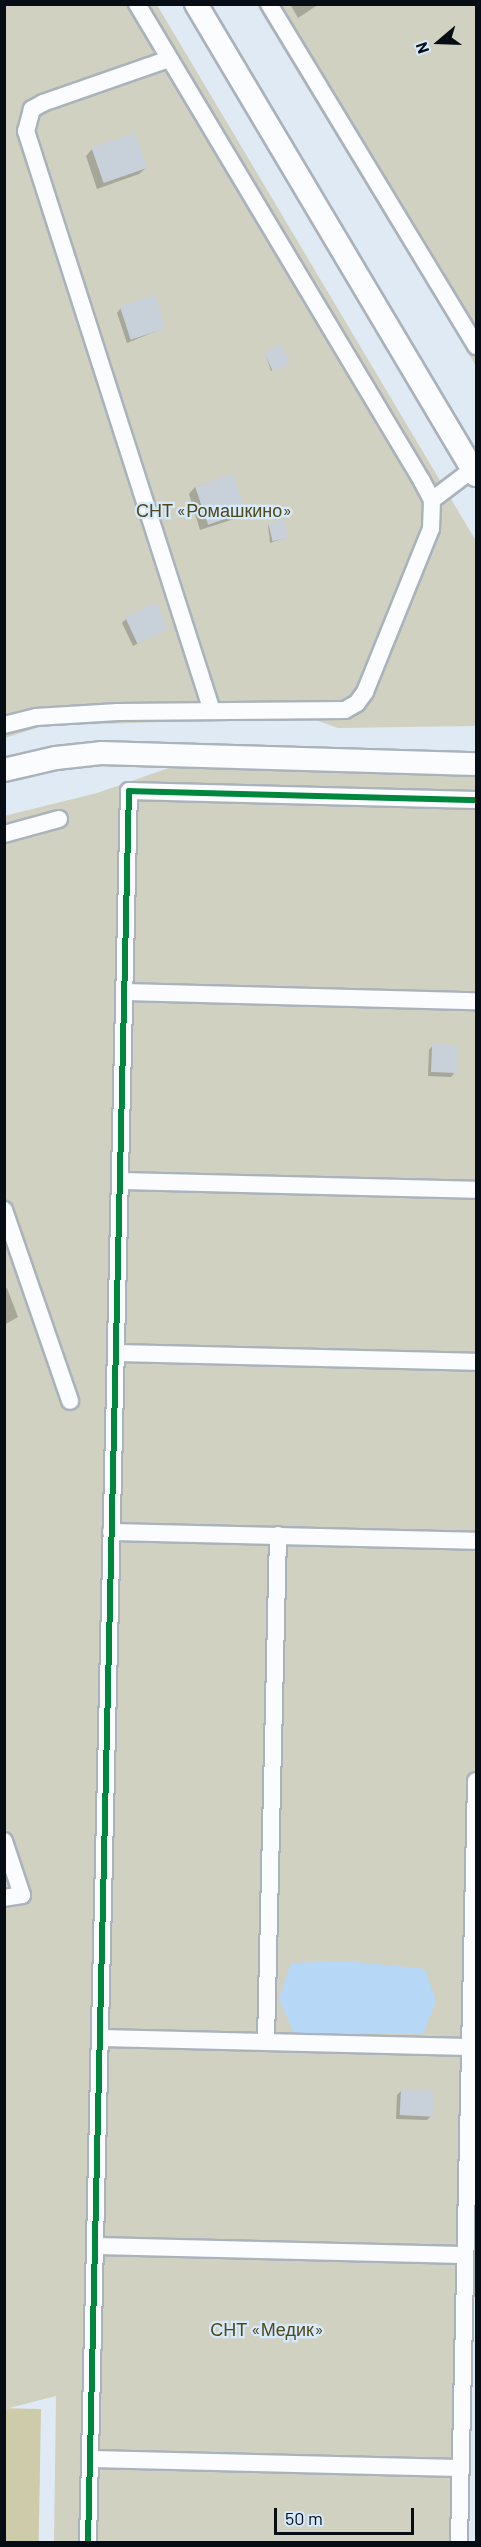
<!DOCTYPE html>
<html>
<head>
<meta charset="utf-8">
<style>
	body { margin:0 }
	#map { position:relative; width:481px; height:2547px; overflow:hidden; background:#dfeaf5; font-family:Barlow,sans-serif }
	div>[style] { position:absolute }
	.green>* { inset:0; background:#d0d1c0 }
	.forest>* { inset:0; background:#cecbab; transform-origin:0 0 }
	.water>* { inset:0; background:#b7d7f7 }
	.shadow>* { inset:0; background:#0003 }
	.building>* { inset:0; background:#c8d0da; transform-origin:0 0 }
	.roads { filter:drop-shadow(2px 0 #aab2bb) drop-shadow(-2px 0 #aab2bb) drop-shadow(0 2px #aab2bb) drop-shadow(0 -2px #aab2bb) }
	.street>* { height:16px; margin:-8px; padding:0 8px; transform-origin:8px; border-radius:8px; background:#fafcfe }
	.secondary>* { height:22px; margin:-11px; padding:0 11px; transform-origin:11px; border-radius:11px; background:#fafcfe }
	.cycleway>* { height:6px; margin:-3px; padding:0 3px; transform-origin:3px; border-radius:3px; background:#00873e }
	span { translate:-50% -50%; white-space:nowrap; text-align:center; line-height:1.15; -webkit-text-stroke:4.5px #d5eaff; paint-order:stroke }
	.park-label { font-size:18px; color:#524812 }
	.frame { position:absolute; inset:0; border:6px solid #060d14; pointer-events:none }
	.north { position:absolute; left:409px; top:12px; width:60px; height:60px; -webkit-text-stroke:4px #d5eaff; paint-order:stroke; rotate:251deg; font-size:16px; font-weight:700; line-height:24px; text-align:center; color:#060d14 }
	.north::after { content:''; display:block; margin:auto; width:21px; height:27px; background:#060d14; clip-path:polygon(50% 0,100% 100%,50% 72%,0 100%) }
	.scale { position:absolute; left:274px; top:2508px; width:140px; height:27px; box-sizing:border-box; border:3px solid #060d14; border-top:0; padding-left:8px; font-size:18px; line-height:21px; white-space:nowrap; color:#060d14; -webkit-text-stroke:4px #d5eaff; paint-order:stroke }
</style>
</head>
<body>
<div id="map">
	<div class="green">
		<div style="clip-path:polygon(5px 5px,157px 5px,476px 541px,476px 726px,338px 728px,307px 717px,43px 726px,5px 738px)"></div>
		<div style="clip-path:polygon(257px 5px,476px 5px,476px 366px,267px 22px)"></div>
		<div style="clip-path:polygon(183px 763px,476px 775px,476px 2236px,467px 2542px,54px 2542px,56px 2396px,5px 2409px,4px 816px,97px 793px)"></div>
	</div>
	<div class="forest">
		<div style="left:41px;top:2409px;width:133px;height:37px;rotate:91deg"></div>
	</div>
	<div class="water">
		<div style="clip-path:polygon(347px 1961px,425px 1969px,436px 2001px,423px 2034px,294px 2033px,279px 1999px,291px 1963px)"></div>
	</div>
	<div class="shadow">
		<div style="clip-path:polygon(290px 4px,319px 4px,298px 18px)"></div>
		<div style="clip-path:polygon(92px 149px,146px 168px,139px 174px,97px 189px,86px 156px)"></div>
		<div style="clip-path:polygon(121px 308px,164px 328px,127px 343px,117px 313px)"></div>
		<div style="clip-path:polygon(265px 353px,286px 364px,271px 371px)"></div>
		<div style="clip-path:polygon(232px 476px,244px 512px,237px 518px,200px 530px,189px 494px,195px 487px)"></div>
		<div style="clip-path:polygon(268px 525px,287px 537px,270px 543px)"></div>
		<div style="clip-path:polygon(126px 619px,166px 629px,133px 646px,122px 623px)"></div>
		<div style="clip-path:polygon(433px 1045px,455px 1072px,451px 1077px,428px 1076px,429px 1050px)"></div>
		<div style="clip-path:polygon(7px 1288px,18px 1317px,4px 1325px,4px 1289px)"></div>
		<div style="clip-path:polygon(401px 2091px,431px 2116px,427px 2120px,396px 2119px,397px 2095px)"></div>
	</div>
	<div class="building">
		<div style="left:135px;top:133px;width:37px;height:46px;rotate:71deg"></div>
		<div style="left:155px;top:295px;width:35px;height:37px;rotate:72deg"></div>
		<div style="left:281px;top:344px;width:21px;height:19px;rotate:65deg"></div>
		<div style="left:233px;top:474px;width:40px;height:40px;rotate:71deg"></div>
		<div style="left:284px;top:520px;width:18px;height:16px;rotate:77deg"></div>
		<div style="left:156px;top:603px;width:29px;height:34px;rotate:65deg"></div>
		<div style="left:432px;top:1044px;width:26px;height:28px;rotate:2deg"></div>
		<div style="left:401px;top:2089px;width:33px;height:26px;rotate:3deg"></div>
	</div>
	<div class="roads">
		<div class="street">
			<div style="left:269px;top:4px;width:400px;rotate:58.8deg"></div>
			<div style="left:169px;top:59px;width:133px;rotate:160.8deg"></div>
			<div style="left:43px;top:103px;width:13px;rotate:151deg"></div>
			<div style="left:32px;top:109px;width:23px;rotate:105deg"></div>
			<div style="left:26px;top:131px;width:606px;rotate:72.22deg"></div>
			<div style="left:432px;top:500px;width:51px;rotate:-37.1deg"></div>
			<div style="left:4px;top:725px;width:33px;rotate:-14deg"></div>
			<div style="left:36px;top:717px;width:82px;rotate:-3.5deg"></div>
			<div style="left:118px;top:712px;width:227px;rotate:-0.5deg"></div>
			<div style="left:345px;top:710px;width:14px;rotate:-30deg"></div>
			<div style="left:357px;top:703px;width:14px;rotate:-54deg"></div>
			<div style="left:365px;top:692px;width:176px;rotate:-68deg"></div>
			<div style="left:431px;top:529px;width:29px;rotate:-88deg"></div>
			<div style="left:432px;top:500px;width:21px;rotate:-118deg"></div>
			<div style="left:422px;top:481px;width:556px;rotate:-120.86deg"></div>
			<div style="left:4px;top:834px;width:57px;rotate:-15.3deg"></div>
			<div style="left:124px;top:992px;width:352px;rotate:1.5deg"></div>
			<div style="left:120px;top:1181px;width:356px;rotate:1.4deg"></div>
			<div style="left:4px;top:1210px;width:202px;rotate:70.9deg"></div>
			<div style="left:116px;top:1353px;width:360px;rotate:1.4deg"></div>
			<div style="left:111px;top:1532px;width:365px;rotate:1.4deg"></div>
			<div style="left:4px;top:1841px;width:57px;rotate:71.6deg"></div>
			<div style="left:22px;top:1895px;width:18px;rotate:171deg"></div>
			<div style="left:100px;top:2038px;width:370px;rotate:1.4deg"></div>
			<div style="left:266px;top:2041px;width:506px;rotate:-88.64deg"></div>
			<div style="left:95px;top:2246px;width:370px;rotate:1.4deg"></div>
			<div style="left:90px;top:2459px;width:370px;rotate:1.4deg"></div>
			<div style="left:88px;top:2542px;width:1751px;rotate:-88.66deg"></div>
			<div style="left:129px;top:791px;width:347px;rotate:1.5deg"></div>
			<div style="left:459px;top:2542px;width:761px;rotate:-88.72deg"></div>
		</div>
		<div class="secondary">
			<div style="left:196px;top:4px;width:548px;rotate:59.27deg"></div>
			<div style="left:4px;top:770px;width:53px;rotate:-13deg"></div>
			<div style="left:56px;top:758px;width:45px;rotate:-6.3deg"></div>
			<div style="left:101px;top:753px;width:375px;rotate:1.7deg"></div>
		</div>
	</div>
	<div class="cycleway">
		<div style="left:88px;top:2542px;width:1751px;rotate:-88.66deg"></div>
		<div style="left:129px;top:791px;width:347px;rotate:1.5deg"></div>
	</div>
	<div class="park-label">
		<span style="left:214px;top:510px">СНТ «Ромашкино»</span>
		<span style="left:267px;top:2329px">СНТ «Медик»</span>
	</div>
	<div class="frame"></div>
	<div class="north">N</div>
	<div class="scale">50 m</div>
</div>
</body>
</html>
